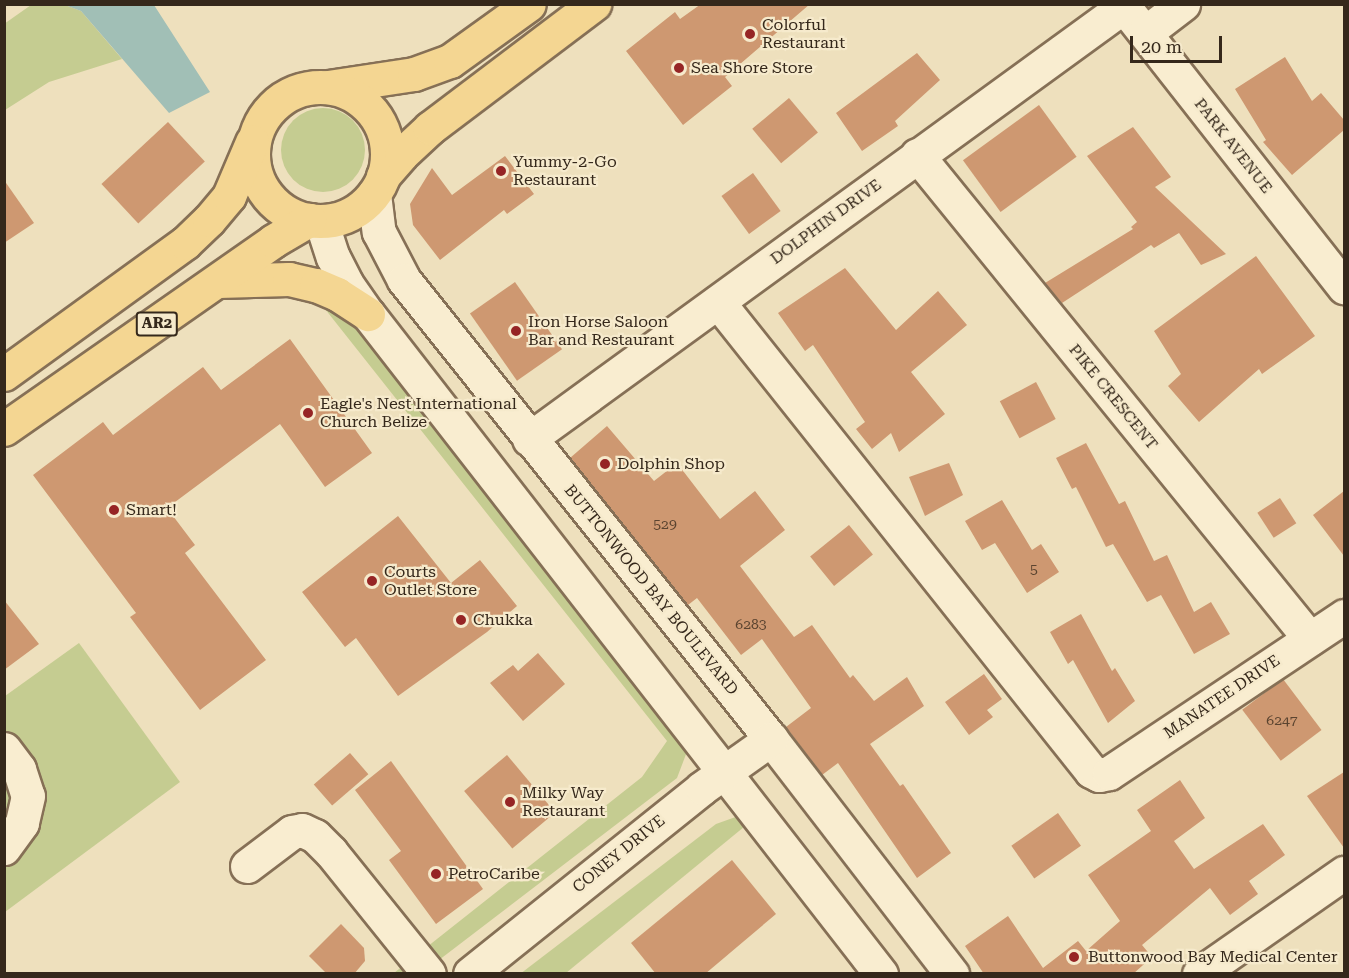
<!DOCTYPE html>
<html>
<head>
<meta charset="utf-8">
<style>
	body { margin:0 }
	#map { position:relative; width:1349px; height:978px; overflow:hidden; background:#eee0bd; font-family:"Roboto Serif",serif }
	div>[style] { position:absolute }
	.green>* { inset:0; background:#c5cc91 }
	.round { border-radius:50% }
	.water>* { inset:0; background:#a1bfb6 }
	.building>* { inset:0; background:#ce9871; transform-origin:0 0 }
	.roads { filter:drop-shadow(2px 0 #867056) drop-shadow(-2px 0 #867056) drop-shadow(0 2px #867056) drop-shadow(0 -2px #867056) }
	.minor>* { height:33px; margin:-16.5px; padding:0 16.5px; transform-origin:16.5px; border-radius:16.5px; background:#f9edd0 }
	.major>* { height:33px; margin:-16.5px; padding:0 16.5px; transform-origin:16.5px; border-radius:16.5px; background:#f4d692 }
	.major>.ring { margin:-16.5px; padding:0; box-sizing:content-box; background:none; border:33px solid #f4d692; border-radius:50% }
	.dots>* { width:16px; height:16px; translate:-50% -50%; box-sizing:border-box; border:3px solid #f6eacc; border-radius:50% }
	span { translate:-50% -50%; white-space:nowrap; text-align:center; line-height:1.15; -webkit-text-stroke:4.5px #f6eacc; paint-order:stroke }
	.number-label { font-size:14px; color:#5b4430 }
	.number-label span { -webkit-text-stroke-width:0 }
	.shield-label span { padding:2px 4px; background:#f6eacc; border:2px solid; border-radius:4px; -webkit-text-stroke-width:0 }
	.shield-label { font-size:15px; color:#35281b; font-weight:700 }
	.poi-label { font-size:16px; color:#35281b }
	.left { translate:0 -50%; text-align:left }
	.street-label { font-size:16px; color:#35281b }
	.frame { position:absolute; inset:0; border:6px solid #35281b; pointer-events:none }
	.scale { position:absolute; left:1130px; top:36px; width:92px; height:27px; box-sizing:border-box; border:3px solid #35281b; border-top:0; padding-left:8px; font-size:18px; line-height:21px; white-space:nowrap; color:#35281b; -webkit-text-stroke:4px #f6eacc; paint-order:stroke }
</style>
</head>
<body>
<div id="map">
	<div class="green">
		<div style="clip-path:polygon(31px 5px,65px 5px,81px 11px,122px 59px,49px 82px,5px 110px,4px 24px)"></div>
		<div class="round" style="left:281px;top:108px;width:84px;height:84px"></div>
		<div style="clip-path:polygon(310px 290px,341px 312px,374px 343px,688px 749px,677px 778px,422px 973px,394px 973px,642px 777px,667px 741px)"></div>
		<div style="clip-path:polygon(79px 643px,180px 782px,5px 912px,5px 696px)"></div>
		<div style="clip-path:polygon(744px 814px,750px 822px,566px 973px,520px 974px,716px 824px)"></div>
	</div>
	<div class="water">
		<div style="clip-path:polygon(65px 5px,154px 5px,210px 92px,169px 113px,81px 11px)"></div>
	</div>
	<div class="building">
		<div style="clip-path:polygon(701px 4px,810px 4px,725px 77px,732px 86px,683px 125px,626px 51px,675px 12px,680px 19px)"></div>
		<div style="clip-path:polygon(917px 53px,940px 80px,895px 121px,898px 126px,862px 151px,836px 113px)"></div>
		<div style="clip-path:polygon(1285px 57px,1312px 101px,1321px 93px,1344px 120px,1344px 130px,1292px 175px,1263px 142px,1266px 140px,1235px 89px)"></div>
		<div style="left:789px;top:98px;width:45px;height:48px;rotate:50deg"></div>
		<div style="left:1039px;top:105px;width:64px;height:94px;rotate:54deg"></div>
		<div style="left:168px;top:122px;width:54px;height:91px;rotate:47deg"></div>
		<div style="clip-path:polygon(1133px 127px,1171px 177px,1155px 187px,1226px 254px,1201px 265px,1179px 233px,1154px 248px,1151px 245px,1062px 303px,1045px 283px,1133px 229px,1131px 227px,1137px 222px,1087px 156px)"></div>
		<div style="clip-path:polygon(505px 156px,534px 194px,507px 214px,504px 210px,440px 260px,413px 225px,410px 204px,432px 168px,452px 195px)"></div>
		<div style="left:753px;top:173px;width:47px;height:39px;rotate:54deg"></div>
		<div style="clip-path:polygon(4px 180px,34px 223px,4px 243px)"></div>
		<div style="clip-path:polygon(1256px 256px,1315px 336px,1262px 374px,1259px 369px,1199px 422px,1168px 386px,1181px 374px,1154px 331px)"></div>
		<div style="clip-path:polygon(845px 268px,896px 330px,938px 291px,967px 325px,911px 372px,945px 414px,899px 452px,891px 433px,872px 449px,856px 429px,865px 422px,813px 345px,805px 351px,778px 313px)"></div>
		<div style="left:515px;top:282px;width:82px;height:55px;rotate:55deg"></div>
		<div style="clip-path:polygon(290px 339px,372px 453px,325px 487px,280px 424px,167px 508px,195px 545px,185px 553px,266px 660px,200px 710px,130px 617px,136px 613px,33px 475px,103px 422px,113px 435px,203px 367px,221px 390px)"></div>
		<div style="left:1036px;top:382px;width:42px;height:41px;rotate:62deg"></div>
		<div style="clip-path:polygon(607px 426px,654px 481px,677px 463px,720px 519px,755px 491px,785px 530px,740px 566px,794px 637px,812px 625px,850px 678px,853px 675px,874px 701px,907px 677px,924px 706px,870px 744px,900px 786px,903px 784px,951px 853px,917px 878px,838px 763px,822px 775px,786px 727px,811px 708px,762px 639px,741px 655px,697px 598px,688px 605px,570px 458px)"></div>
		<div style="clip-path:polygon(1086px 443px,1119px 504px,1125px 501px,1154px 561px,1167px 555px,1194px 612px,1211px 602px,1230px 634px,1194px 654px,1161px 595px,1147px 602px,1113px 544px,1106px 547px,1076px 487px,1072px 489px,1056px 458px)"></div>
		<div style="clip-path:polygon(949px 463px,963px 495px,925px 516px,909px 477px)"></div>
		<div style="clip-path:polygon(1344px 491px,1344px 556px,1313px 515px)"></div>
		<div style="left:1280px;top:498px;width:30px;height:27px;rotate:57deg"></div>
		<div style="clip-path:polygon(1002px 500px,1032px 550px,1041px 544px,1059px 572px,1027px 593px,995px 543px,982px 550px,965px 521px)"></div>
		<div style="clip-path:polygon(398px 516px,451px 583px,480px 560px,517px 606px,487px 632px,398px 696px,356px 638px,345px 647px,302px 592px)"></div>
		<div style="left:849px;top:525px;width:38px;height:50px;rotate:51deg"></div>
		<div style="clip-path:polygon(4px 600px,39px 644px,4px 670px)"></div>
		<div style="clip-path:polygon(1081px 614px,1112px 671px,1115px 668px,1135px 701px,1108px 723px,1073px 660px,1068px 664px,1050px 632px)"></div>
		<div style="clip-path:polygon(538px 653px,565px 684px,523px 721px,490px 683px,513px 665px,518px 671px)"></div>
		<div style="clip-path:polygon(984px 674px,1002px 699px,987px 710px,993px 717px,969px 735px,945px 702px)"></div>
		<div style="left:1283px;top:679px;width:64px;height:51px;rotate:53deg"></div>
		<div style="left:350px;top:753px;width:28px;height:48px;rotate:49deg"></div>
		<div style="left:507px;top:755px;width:75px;height:56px;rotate:50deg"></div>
		<div style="clip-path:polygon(391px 761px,483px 889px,436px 924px,389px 860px,401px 851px,355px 790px)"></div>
		<div style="clip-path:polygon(1344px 772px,1344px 848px,1307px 796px)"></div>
		<div style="clip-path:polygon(1180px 780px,1205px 818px,1174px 841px,1194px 869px,1263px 824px,1285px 855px,1249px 881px,1258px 894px,1230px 915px,1210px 888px,1142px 945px,1152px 957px,1133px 974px,984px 974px,965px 946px,1008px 916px,1043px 968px,1078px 941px,1086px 951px,1120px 921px,1088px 875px,1151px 831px,1137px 810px)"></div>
		<div style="left:1058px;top:813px;width:40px;height:57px;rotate:55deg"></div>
		<div style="clip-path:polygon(732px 860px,776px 914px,705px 974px,656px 974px,631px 943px)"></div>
		<div style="clip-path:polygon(341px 924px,364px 948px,365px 961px,354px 974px,327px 974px,309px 956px)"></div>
	</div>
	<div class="roads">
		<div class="minor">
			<div style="left:1122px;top:4px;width:360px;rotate:51.9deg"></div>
			<div style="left:1145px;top:33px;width:48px;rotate:-37.3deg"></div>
			<div style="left:917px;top:155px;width:623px;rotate:50.92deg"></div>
			<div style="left:374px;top:194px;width:38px;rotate:83deg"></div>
			<div style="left:379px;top:232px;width:54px;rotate:62.5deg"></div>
			<div style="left:404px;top:280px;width:588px;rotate:51.36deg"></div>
			<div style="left:771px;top:739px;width:297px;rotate:52.4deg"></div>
			<div style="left:321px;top:221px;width:38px;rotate:72deg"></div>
			<div style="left:333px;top:257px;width:29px;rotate:63deg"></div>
			<div style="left:346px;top:283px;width:38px;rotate:55deg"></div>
			<div style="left:368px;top:314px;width:836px;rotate:52.14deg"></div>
			<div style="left:718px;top:302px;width:599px;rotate:51.5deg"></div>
			<div style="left:1091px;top:771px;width:9px;rotate:27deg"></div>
			<div style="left:1099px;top:775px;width:10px;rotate:-11deg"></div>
			<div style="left:1109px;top:773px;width:283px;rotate:-33.7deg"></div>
			<div style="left:529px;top:439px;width:736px;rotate:-36.04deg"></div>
			<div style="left:4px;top:749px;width:25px;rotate:53deg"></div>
			<div style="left:19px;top:769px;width:28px;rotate:72deg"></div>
			<div style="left:28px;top:796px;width:28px;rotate:103deg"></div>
			<div style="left:22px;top:823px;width:31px;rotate:126deg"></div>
			<div style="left:247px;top:866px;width:56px;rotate:-37.1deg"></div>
			<div style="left:292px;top:832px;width:10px;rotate:-11deg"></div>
			<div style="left:302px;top:830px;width:14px;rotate:25deg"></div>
			<div style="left:315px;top:836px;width:23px;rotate:45deg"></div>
			<div style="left:331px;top:852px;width:156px;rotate:51.2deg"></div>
			<div style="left:470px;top:974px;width:297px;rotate:-38.7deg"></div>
			<div style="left:702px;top:788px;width:85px;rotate:-35.4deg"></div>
			<div style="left:1199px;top:974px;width:177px;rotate:-34.9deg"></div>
		</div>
		<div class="major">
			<div style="left:328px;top:87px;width:87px;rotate:-8.6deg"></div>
			<div style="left:414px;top:74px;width:38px;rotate:-20deg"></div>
			<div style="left:450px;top:61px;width:97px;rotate:-35.8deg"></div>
			<div class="ring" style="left:253px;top:87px;width:101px;height:101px"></div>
			<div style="left:383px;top:176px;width:28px;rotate:-49deg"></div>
			<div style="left:401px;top:155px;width:40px;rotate:-43deg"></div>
			<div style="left:430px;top:128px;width:206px;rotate:-37.1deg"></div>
			<div style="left:218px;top:281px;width:71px;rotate:-1.6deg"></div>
			<div style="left:289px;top:279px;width:28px;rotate:13deg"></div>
			<div style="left:316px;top:285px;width:23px;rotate:23deg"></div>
			<div style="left:337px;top:294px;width:37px;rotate:33deg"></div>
			<div style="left:4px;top:374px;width:223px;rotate:-35.9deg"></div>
			<div style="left:185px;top:243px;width:33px;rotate:-44deg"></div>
			<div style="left:209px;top:220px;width:31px;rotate:-50deg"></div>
			<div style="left:229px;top:196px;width:59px;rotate:-66.9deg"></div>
			<div style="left:4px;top:429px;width:328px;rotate:-34.9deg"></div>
			<div style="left:273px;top:241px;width:42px;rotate:-30.3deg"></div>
		</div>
	</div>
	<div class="dots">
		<div style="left:750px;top:34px;background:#962525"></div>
		<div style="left:679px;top:68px;background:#962525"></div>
		<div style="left:501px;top:171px;background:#962525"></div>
		<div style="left:516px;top:331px;background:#962525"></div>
		<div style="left:308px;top:413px;background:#962525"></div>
		<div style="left:605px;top:464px;background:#962525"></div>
		<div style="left:114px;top:510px;background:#962525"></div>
		<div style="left:372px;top:581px;background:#962525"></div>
		<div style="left:461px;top:620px;background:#962525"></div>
		<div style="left:510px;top:802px;background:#962525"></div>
		<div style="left:436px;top:874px;background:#962525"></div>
		<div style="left:1074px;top:957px;background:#962525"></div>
	</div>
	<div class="number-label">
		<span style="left:665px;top:524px">529</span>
		<span style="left:1034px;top:569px">5</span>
		<span style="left:751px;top:624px">6283</span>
		<span style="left:1282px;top:720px">6247</span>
	</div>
	<div class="shield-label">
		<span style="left:157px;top:324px">AR2</span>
	</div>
	<div class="poi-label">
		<span class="left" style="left:762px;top:34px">Colorful<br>Restaurant</span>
		<span class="left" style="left:691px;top:68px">Sea Shore Store</span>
		<span class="left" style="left:513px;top:171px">Yummy-2-Go<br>Restaurant</span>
		<span class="left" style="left:528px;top:331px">Iron Horse Saloon<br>Bar and Restaurant</span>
		<span class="left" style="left:320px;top:413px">Eagle's Nest International<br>Church Belize</span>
		<span class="left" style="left:617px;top:464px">Dolphin Shop</span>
		<span class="left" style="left:126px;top:510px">Smart!</span>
		<span class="left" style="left:384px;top:581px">Courts<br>Outlet Store</span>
		<span class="left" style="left:473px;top:620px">Chukka</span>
		<span class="left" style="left:522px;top:802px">Milky Way<br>Restaurant</span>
		<span class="left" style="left:448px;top:874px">PetroCaribe</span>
		<span class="left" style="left:1088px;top:957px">Buttonwood Bay Medical Center</span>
	</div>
	<div class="street-label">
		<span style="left:1233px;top:146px;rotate:52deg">PARK AVENUE</span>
		<span style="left:826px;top:222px;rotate:-36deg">DOLPHIN DRIVE</span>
		<span style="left:1113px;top:397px;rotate:51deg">PIKE CRESCENT</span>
		<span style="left:651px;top:590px;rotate:51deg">BUTTONWOOD BAY BOULEVARD</span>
		<span style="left:1222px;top:697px;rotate:-34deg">MANATEE DRIVE</span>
		<span style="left:619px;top:854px;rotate:-39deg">CONEY DRIVE</span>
	</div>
	<div class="frame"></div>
	<div class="scale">20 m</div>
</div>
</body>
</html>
